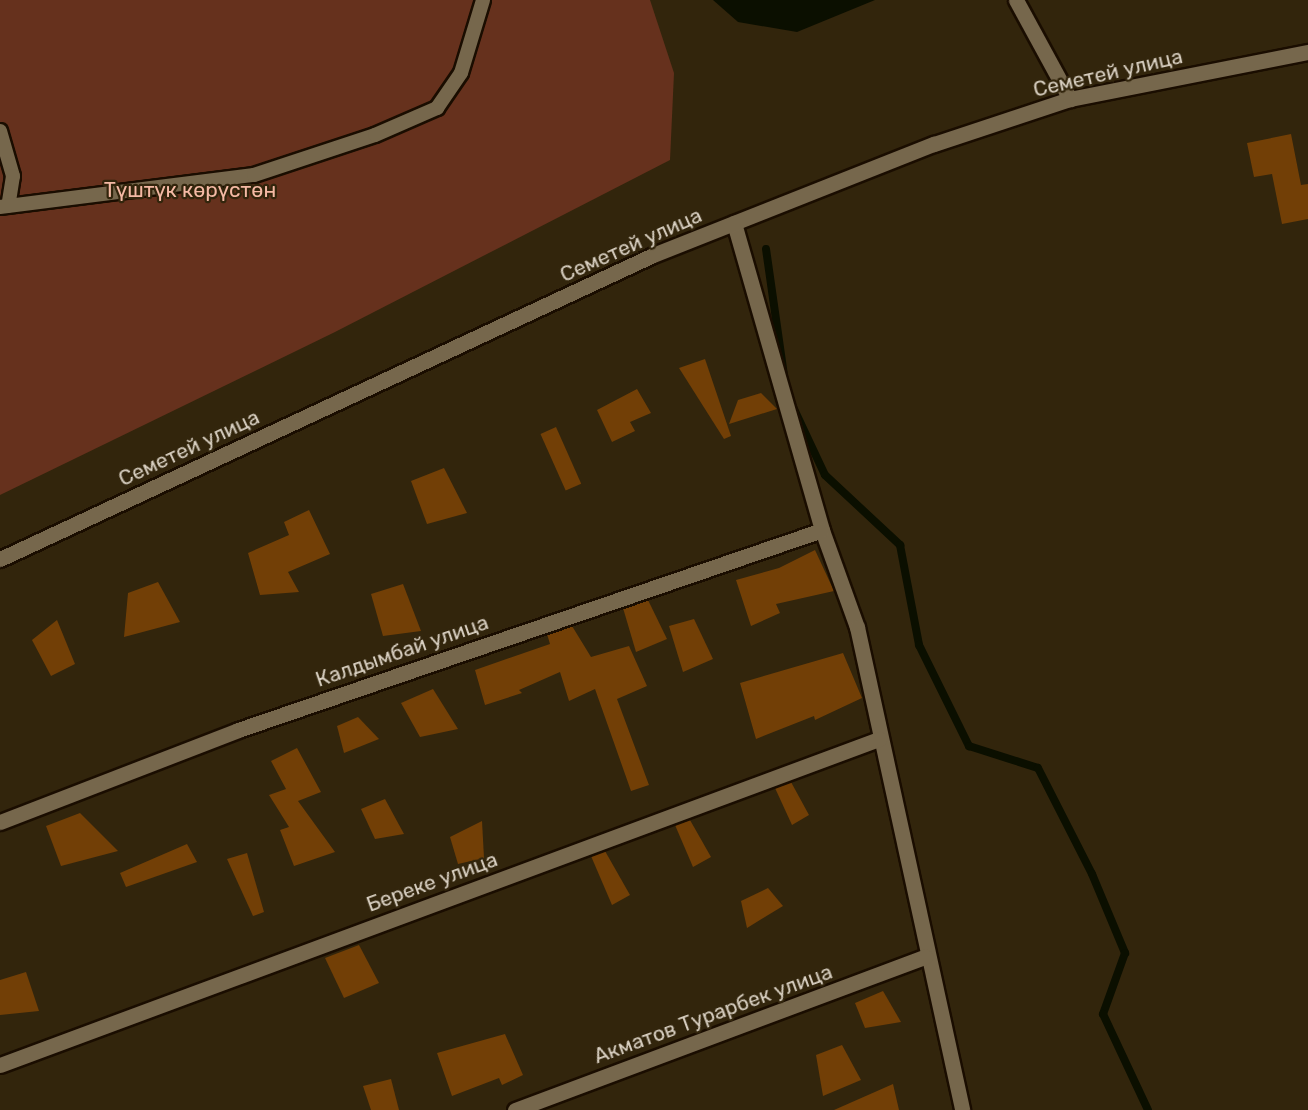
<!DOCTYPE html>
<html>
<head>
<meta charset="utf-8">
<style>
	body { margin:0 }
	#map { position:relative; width:1308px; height:1110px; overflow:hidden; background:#32250c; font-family:Rubik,sans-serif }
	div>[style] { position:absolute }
	.green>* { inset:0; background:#66311d }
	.water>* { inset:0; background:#0b0f00 }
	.stream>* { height:8px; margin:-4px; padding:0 4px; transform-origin:4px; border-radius:4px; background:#0b0f00 }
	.building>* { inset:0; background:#723f06; transform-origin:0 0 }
	.roads { filter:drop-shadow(2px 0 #1a0d00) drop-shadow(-2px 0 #1a0d00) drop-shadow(0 2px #1a0d00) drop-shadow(0 -2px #1a0d00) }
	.service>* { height:14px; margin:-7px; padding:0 7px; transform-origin:7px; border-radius:7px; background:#76674c }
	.minor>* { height:15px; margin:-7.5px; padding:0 7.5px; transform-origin:7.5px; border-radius:7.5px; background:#76674c }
	.tertiary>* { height:15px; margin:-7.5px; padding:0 7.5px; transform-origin:7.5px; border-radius:7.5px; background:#76674c }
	span { translate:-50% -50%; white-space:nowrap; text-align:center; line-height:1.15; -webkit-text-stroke:4.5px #32250c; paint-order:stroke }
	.street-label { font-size:21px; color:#d9d0c2 }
	.park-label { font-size:21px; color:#f4b9a4 }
</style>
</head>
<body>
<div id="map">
	<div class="green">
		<div style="clip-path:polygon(0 0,650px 0,674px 73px,670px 160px,335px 332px,0 495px)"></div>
	</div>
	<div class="water">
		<div style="clip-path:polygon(713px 0,875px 0,797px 32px,738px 22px)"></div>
	</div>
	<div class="stream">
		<div style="left:766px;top:249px;width:128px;rotate:81.9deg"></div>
		<div style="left:793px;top:407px;width:75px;rotate:64.8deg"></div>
		<div style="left:825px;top:475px;width:103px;rotate:43deg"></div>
		<div style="left:900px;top:545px;width:102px;rotate:79.2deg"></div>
		<div style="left:919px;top:645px;width:113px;rotate:63.7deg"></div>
		<div style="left:969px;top:746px;width:72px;rotate:17.7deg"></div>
		<div style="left:1038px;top:768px;width:119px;rotate:63deg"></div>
		<div style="left:1092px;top:874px;width:86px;rotate:67.3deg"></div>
		<div style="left:1125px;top:953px;width:65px;rotate:109.8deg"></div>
		<div style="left:1103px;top:1014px;width:106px;rotate:64.9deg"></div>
	</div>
	<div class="building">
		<div style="clip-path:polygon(1291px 134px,1301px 185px,1308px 184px,1308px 219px,1282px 224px,1272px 174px,1254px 177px,1247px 143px)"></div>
		<div style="clip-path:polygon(705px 359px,731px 436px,724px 439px,679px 368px)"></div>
		<div style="clip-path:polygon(637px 389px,651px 413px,630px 422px,635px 431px,612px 442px,597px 410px)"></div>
		<div style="clip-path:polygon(761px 393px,777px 409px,729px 424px,738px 400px)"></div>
		<div style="left:556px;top:427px;width:62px;height:17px;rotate:66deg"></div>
		<div style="clip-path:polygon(444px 468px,467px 513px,427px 524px,411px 481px)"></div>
		<div style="clip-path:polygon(309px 510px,330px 554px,288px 572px,299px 592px,260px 595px,248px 553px,289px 535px,284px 522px)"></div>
		<div style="clip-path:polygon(815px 550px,834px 591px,776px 604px,780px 613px,751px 626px,736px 580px,779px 568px)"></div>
		<div style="clip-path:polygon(158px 582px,180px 622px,124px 637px,128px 593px)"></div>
		<div style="clip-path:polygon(403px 584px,421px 631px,383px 636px,371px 594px)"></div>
		<div style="clip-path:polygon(648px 600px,667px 639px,636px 652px,623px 608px)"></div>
		<div style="clip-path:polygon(694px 619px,713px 659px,683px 672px,669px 626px)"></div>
		<div style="clip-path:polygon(57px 620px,75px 664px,51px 676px,32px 640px)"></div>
		<div style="clip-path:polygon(572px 626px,591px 657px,629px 646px,647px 686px,617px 699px,649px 785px,631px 791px,595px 689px,569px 701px,560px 672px,519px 690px,522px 693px,485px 705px,475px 670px,550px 644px,547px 634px)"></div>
		<div style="clip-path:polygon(843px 653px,862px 698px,815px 720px,814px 716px,756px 739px,740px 683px)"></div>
		<div style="clip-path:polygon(433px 689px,458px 729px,420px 737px,401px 703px)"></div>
		<div style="clip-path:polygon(358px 717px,379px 739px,344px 753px,337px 726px)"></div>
		<div style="clip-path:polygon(297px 748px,321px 792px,298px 801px,335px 852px,294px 866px,280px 830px,289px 827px,269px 795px,286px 789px,271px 761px)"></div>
		<div style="clip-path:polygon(791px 782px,809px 815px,792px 825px,775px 788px)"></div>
		<div style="clip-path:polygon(385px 799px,404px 834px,375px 839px,361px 809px)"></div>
		<div style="clip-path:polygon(80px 813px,118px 851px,61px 866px,46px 826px)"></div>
		<div style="clip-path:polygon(690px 820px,711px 857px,693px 867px,675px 825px)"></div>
		<div style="clip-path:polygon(482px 821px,484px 858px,458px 864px,450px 837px)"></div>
		<div style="clip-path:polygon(187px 844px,197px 862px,126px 887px,120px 873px)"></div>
		<div style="clip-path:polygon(605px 851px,630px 895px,612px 905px,591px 856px)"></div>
		<div style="clip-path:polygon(247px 853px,264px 912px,253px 916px,227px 859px)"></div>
		<div style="clip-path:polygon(768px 888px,783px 906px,747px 928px,741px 901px)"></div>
		<div style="clip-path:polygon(359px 945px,379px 983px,344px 998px,325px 958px)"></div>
		<div style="clip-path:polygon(26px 972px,39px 1011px,0 1015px,0 980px)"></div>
		<div style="clip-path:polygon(883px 991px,901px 1022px,865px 1028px,855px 1003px)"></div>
		<div style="clip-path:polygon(505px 1034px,523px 1075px,502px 1085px,499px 1078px,452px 1096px,437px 1053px)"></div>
		<div style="clip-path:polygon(842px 1045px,861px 1080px,823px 1096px,816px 1055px)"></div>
		<div style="clip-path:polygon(391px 1079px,399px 1110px,371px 1110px,363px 1086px)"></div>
		<div style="clip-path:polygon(893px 1084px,899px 1110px,834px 1110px)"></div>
	</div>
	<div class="roads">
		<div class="service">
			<div style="left:0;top:131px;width:47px;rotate:73.9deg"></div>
			<div style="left:13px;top:176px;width:30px;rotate:99deg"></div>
			<div style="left:0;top:207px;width:256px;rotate:-7.2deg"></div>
			<div style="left:254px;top:175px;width:127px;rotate:-18.3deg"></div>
			<div style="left:375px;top:135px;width:68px;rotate:-23.5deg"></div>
			<div style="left:437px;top:108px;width:42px;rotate:-55.6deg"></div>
			<div style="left:461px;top:73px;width:76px;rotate:-73.2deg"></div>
		</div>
		<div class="minor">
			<div style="left:1016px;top:0;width:113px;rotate:61.4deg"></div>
			<div style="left:734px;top:223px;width:319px;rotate:74deg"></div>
			<div style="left:822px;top:530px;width:103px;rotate:70.2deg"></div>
			<div style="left:857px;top:627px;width:494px;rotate:77.7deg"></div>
			<div style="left:0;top:822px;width:255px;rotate:-21.1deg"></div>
			<div style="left:238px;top:730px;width:617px;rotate:-18.9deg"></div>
			<div style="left:0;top:1065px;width:938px;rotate:-20.35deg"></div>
			<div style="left:515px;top:1110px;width:438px;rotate:-20.5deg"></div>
		</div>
		<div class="tertiary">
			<div style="left:0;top:559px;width:720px;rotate:-24.96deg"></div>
			<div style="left:653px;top:255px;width:302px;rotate:-21.6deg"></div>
			<div style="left:934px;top:144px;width:143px;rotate:-18.3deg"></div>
			<div style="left:1070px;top:99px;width:243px;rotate:-11.2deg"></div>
		</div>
	</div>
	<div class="street-label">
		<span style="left:1108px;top:73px;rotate:-13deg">Семетей улица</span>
		<span style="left:631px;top:245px;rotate:-24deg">Семетей улица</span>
		<span style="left:189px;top:448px;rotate:-25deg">Семетей улица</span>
		<span style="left:402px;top:651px;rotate:-19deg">Калдымбай улица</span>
		<span style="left:432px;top:882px;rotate:-20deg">Береке улица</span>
		<span style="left:713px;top:1014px;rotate:-20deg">Акматов Турарбек улица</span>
	</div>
	<div class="park-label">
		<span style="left:190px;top:190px">Түштүк көрүстөн</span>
	</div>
</div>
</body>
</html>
